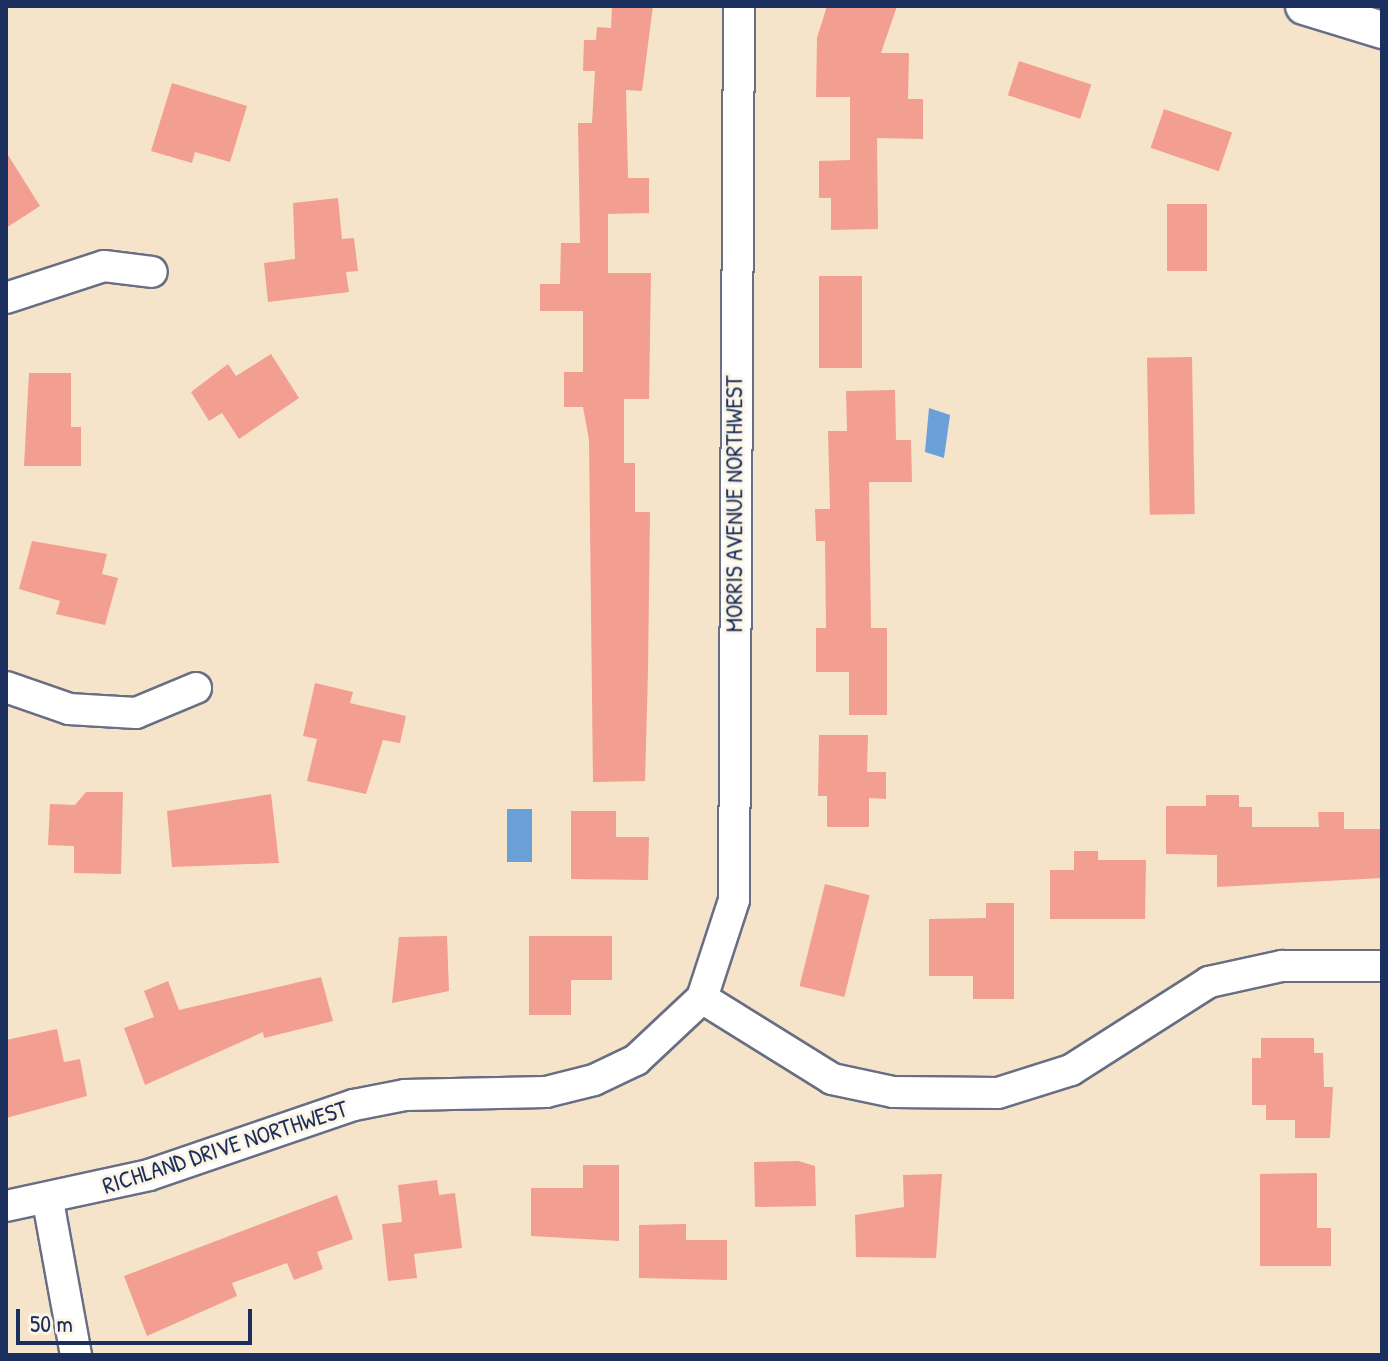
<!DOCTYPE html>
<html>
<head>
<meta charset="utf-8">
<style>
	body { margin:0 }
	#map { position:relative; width:1388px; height:1361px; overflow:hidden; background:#f6e4ca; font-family:"Patrick Hand",sans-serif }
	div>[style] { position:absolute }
	.water>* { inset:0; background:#69a0d7; transform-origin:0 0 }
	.building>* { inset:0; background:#f29e90; transform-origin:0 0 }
	.roads { filter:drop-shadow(2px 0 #686e84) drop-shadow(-2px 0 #686e84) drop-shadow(0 2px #686e84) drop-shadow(0 -2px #686e84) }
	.minor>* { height:30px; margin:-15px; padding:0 15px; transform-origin:15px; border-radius:15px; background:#fff }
	.tertiary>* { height:36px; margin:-18px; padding:0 18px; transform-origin:18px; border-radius:18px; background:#fff }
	span { translate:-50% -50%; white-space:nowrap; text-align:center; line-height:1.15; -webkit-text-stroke:6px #fcf5e5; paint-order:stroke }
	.street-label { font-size:24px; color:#1b2f5e }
	.frame { position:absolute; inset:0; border:8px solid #1b2f5e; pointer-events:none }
	.scale { position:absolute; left:16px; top:1309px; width:236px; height:36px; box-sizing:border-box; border:4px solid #1b2f5e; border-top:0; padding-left:10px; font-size:24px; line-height:28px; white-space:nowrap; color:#1b2f5e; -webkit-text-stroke:6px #fcf5e5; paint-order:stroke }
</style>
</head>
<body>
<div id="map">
	<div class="water">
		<div style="clip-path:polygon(929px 408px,950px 415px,944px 458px,925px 452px)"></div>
		<div style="left:507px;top:809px;width:25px;height:53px"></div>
	</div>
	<div class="building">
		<div style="clip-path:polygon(612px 6px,653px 6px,642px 91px,626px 90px,628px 178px,649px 178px,649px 213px,608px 214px,608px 273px,651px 273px,649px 399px,624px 399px,624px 463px,635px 463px,635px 512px,650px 512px,648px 671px,645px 781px,593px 782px,589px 440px,583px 407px,564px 407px,564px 372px,583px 372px,583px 311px,540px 311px,540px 284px,560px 284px,561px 243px,580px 243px,578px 123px,592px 123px,595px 71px,583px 71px,584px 40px,596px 40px,597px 27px,611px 28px)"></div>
		<div style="clip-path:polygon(827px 6px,897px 6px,881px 53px,909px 53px,908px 99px,923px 99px,923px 139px,877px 138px,878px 229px,831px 230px,831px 198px,819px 198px,819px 161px,850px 160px,850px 97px,816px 97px,817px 38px)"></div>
		<div style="left:1019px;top:61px;width:76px;height:36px;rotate:18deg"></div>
		<div style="clip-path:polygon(172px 83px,247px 106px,230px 162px,195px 152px,192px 163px,151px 151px)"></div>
		<div style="left:1164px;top:109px;width:72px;height:41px;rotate:19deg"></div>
		<div style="clip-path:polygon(6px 152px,40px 206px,6px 228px)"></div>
		<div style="clip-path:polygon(338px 198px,342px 239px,354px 238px,358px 271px,346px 272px,349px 292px,268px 302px,264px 263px,295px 259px,293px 203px)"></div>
		<div style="left:1167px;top:204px;width:40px;height:67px"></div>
		<div style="left:819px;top:276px;width:43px;height:92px"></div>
		<div style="clip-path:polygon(271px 354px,299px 398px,239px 439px,222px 413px,209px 421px,191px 392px,228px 364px,236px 376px)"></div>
		<div style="left:1192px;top:357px;width:157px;height:45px;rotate:89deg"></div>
		<div style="clip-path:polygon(29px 373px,71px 373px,71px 427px,81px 427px,81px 466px,24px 466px)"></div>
		<div style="clip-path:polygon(895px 390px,896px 440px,911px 440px,912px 482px,869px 482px,871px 628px,887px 628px,887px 715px,849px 715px,849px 672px,816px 672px,816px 628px,826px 628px,825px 541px,816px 541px,815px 509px,830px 509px,828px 431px,847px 431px,846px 391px)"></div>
		<div style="clip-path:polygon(32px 541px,107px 554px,102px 574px,118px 578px,105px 625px,56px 614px,60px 601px,19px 589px)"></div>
		<div style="clip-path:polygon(315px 683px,353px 692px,350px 703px,406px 716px,400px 743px,383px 740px,366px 794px,307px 781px,317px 739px,303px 736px)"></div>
		<div style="clip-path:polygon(819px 735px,868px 735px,867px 772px,886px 772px,886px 799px,869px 798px,869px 827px,827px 827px,827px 796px,818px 796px)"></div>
		<div style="clip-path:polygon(86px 792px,123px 792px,121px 874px,74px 873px,74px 846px,48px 845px,50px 804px,75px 805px)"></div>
		<div style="clip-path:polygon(271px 794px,279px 863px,172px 867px,167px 811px)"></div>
		<div style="clip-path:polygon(1206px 795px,1239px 795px,1239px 807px,1252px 807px,1252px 827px,1319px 827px,1318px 812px,1344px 812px,1344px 829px,1382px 829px,1382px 878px,1217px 887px,1217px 855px,1166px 854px,1166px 806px,1206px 806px)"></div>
		<div style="clip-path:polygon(571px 811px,616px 811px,616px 837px,649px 837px,648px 880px,571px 879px)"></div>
		<div style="clip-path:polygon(1074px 851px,1098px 851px,1098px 860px,1146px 860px,1145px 919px,1050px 919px,1050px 870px,1074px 870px)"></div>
		<div style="left:825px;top:884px;width:46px;height:105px;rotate:14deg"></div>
		<div style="clip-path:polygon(986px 903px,1014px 903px,1014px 999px,973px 999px,973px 976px,929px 976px,929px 919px,986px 918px)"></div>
		<div style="clip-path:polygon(447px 936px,449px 991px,392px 1003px,399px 937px)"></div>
		<div style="clip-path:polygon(529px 936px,612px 936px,612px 980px,571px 980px,571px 1015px,529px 1015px)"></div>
		<div style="clip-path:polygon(321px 977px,333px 1021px,264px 1038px,263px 1032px,145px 1085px,124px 1028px,154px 1017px,144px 991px,168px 981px,179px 1010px)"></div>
		<div style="clip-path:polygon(57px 1029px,64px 1062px,80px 1059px,87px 1096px,6px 1118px,6px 1040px)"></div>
		<div style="clip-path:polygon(1261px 1038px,1314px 1038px,1314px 1053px,1323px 1053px,1324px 1087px,1333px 1087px,1330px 1138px,1295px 1138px,1295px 1120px,1266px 1120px,1266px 1105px,1252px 1105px,1252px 1058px,1261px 1058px)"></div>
		<div style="clip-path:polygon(798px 1161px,815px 1166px,816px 1206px,755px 1207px,754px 1162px)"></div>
		<div style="clip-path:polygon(583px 1165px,619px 1165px,619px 1241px,531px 1236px,531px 1188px,583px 1188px)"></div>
		<div style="clip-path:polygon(1317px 1173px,1317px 1228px,1331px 1228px,1331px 1266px,1260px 1266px,1260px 1174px)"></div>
		<div style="clip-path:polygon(942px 1174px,936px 1258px,856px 1257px,855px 1215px,904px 1207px,903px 1175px)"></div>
		<div style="clip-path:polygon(437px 1180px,439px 1195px,455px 1193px,462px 1248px,414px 1254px,417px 1278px,388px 1281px,382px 1224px,402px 1222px,398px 1185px)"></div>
		<div style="clip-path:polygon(337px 1195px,353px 1239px,317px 1252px,323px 1269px,294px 1280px,287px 1263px,232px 1283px,237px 1296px,147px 1336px,124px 1276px)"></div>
		<div style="clip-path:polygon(686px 1224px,686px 1240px,727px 1240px,727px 1280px,639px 1278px,639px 1225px)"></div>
	</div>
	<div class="roads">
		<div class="minor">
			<div style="left:6px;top:298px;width:103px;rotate:-18.1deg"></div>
			<div style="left:104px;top:266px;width:48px;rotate:7.1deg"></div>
			<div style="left:6px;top:687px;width:67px;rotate:19.2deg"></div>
			<div style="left:69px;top:709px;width:67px;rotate:3.4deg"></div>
			<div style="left:136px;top:713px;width:65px;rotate:-22.6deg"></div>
			<div style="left:702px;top:998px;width:153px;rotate:31.9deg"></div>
			<div style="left:832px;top:1079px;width:62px;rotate:12deg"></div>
			<div style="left:893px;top:1092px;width:105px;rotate:0.5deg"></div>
			<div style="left:998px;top:1093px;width:77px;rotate:-17.5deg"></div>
			<div style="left:1071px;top:1070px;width:164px;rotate:-32.5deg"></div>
			<div style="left:1209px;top:982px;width:75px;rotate:-12.4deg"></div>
			<div style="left:1282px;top:966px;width:100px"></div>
			<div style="left:48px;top:1201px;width:157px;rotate:79.7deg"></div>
			<div style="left:6px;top:1206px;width:146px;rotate:-12.2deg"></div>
			<div style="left:149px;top:1175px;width:217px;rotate:-18.9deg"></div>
			<div style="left:354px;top:1105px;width:52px;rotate:-11.1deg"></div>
			<div style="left:405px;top:1095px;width:141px;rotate:-1.2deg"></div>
			<div style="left:546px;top:1092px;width:49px;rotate:-14deg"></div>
			<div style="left:594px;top:1080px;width:47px;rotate:-25.5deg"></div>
			<div style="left:636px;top:1060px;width:91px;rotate:-43.2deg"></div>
			<div style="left:702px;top:998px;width:103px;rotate:-71.9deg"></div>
			<div style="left:734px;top:900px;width:894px;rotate:-89.68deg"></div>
		</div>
		<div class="tertiary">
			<div style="left:1304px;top:6px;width:82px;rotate:17.1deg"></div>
		</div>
	</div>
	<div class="street-label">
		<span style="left:734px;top:504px;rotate:-90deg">MORRIS AVENUE NORTHWEST</span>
		<span style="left:225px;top:1147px;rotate:-18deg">RICHLAND DRIVE NORTHWEST</span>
	</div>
	<div class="frame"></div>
	<div class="scale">50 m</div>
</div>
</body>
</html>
